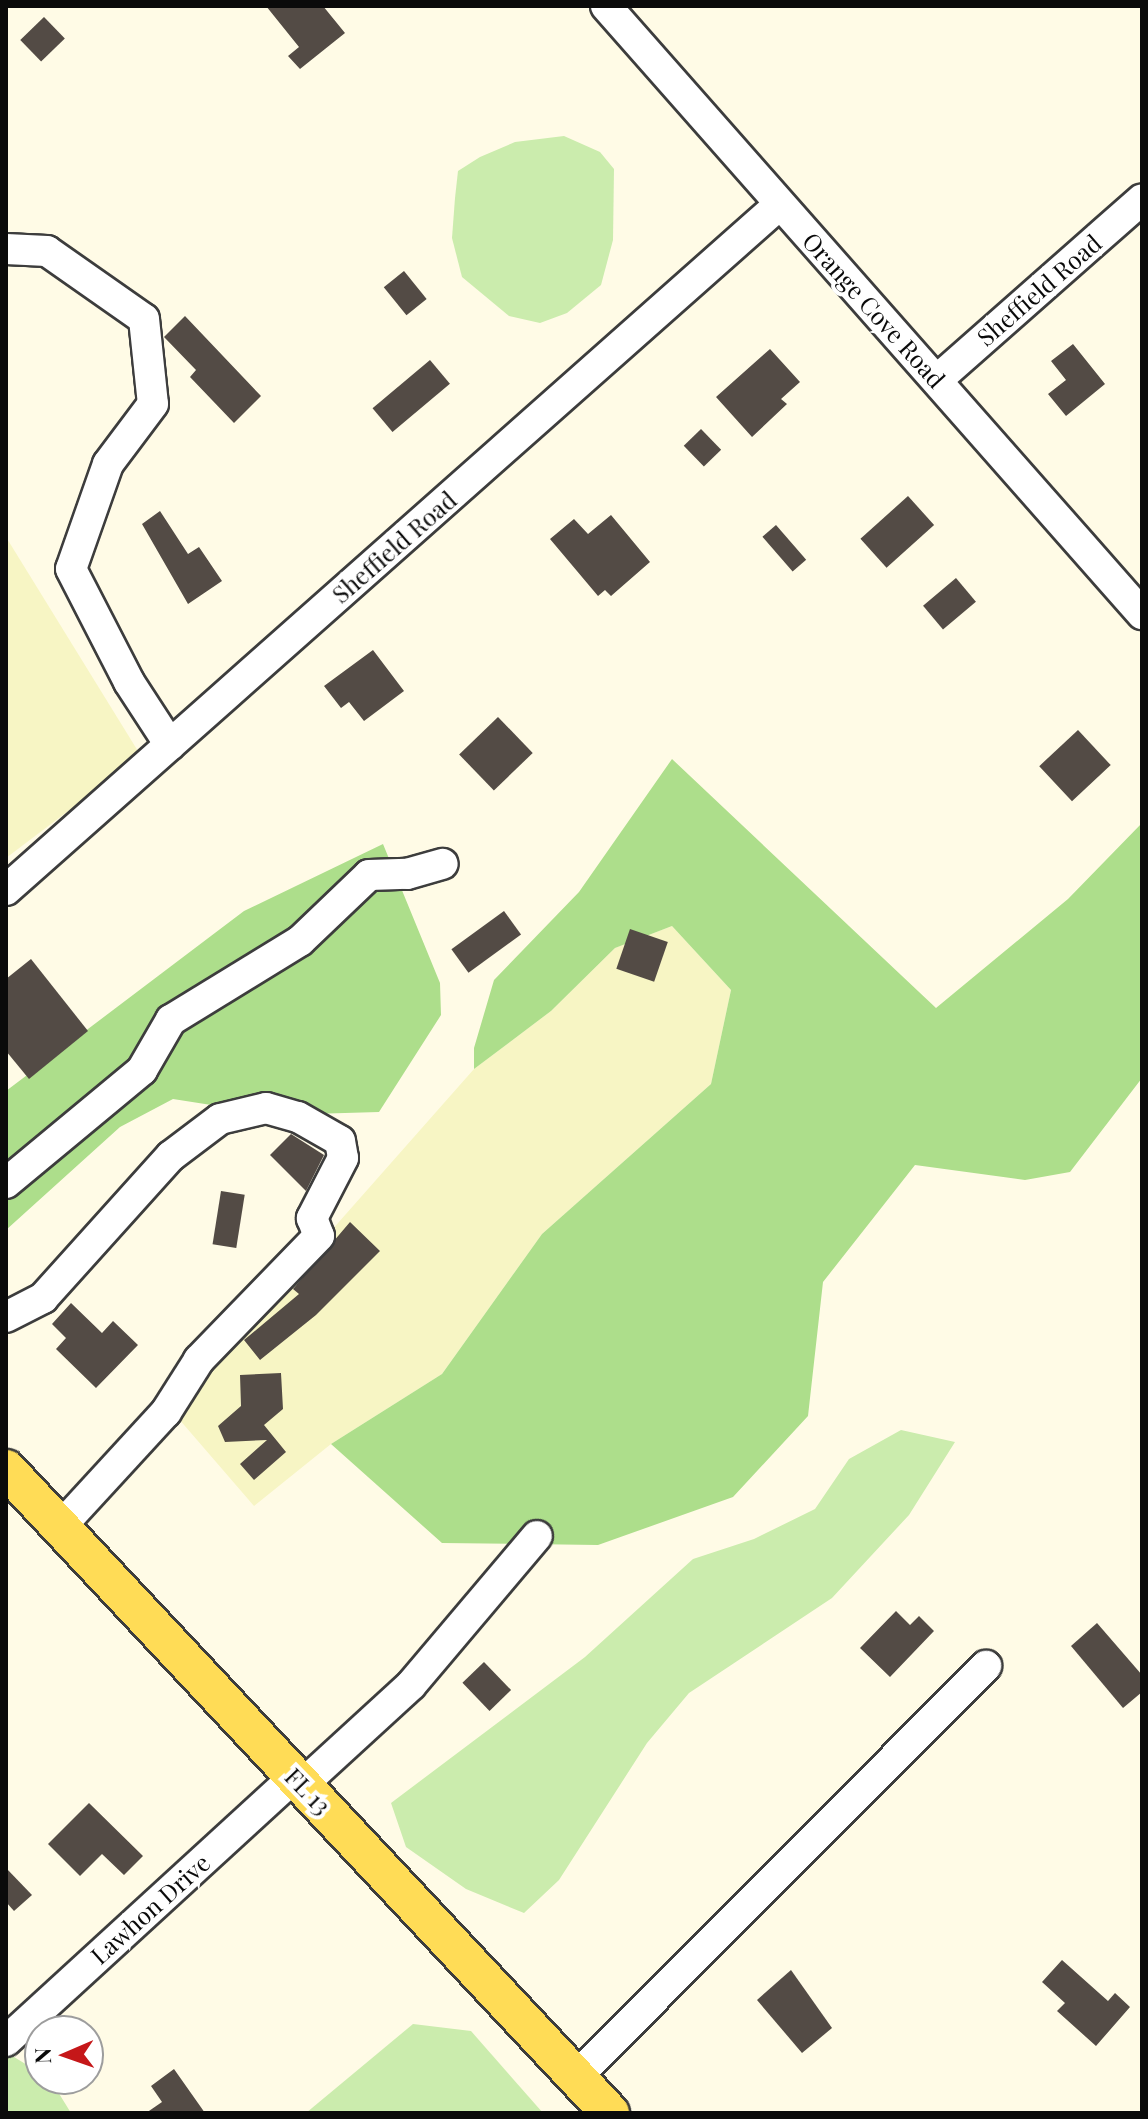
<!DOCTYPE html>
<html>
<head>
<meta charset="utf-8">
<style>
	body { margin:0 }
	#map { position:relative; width:1148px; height:2119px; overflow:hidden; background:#fffbe6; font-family:"Playfair Display",serif }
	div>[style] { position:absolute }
	.farmland>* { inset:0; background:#f7f5c4 }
	.green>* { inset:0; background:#cbecad }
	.forest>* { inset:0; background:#adde8b }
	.building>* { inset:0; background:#534b45; transform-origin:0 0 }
	.roads { filter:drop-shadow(2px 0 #3d3d3d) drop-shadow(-2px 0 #3d3d3d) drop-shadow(0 2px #3d3d3d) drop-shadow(0 -2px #3d3d3d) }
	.minor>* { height:30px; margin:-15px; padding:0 15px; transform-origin:15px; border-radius:15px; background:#fff }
	.major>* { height:38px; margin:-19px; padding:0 19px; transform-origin:19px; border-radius:19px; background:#ffdc56 }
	span { translate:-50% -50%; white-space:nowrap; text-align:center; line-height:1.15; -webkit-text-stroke:8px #fff; paint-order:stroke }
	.street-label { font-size:24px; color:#0a0a0a }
	.frame { position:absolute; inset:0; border:8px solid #0a0a0a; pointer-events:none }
	.north { position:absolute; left:24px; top:2015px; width:80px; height:80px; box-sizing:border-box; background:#fff; border:2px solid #9d9d9d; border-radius:50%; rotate:268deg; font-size:22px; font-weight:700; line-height:32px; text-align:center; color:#0a0a0a }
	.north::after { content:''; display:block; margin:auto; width:28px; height:36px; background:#c51719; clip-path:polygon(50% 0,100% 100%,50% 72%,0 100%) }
</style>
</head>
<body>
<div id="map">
	<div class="farmland">
		<div style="clip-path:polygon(6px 537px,141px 756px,6px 858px)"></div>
		<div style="clip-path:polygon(672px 926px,731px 990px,711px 1084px,542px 1234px,442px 1374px,331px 1444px,254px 1506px,172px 1411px,474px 1069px,551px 1011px,615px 948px)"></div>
	</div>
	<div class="green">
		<div style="clip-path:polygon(564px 136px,600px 152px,614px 169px,613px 240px,601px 285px,567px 313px,540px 323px,509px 316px,462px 277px,452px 238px,455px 198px,458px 171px,480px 157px,515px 142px)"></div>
		<div style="clip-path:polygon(901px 1430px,955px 1442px,909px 1515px,832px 1598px,689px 1693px,647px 1743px,559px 1880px,524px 1913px,466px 1889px,406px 1847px,391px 1803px,585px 1657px,693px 1559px,754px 1539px,815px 1509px,849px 1459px)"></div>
		<div style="clip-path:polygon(413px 2024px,471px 2031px,543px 2113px,306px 2113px)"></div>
		<div style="clip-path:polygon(6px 2052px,40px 2073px,40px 2079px,50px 2079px,71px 2113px,6px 2113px)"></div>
	</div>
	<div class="forest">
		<div style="clip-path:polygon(672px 759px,936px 1008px,1068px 899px,1142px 823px,1142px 1078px,1070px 1172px,1025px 1180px,915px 1165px,823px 1282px,808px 1416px,733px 1497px,598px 1545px,442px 1543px,331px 1444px,442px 1374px,542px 1234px,711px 1084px,731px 990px,672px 926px,615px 948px,551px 1011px,474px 1069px,474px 1048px,494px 980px,579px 892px)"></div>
		<div style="clip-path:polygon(383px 844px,440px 983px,441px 1015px,379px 1112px,276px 1115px,173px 1099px,120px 1127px,6px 1230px,6px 1091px,244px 911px)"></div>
	</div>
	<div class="building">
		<div style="clip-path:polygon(266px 6px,323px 6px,345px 33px,300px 69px,288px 56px,299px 47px)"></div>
		<div style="left:44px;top:17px;width:30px;height:33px;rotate:46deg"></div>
		<div style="left:404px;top:271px;width:36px;height:26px;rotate:51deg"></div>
		<div style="clip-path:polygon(185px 316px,261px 396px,234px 423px,190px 377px,196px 370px,164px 337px)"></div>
		<div style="clip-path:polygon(1073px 344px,1105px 384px,1066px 416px,1048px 394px,1066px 380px,1051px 361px)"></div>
		<div style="clip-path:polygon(770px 349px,800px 382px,781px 399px,787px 404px,752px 437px,716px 397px)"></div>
		<div style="left:430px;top:360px;width:31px;height:75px;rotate:50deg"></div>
		<div style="left:701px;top:429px;width:29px;height:24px;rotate:46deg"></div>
		<div style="left:908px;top:496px;width:39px;height:64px;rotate:48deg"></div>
		<div style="clip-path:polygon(160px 511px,188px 554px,199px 547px,222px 581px,188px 604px,142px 524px)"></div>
		<div style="clip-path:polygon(611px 515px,650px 562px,611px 596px,605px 590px,598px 596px,550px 539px,574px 519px,588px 534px)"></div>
		<div style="left:776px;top:525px;width:46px;height:18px;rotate:49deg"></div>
		<div style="left:956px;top:578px;width:31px;height:43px;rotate:50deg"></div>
		<div style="clip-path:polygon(373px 650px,404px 691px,364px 721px,349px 702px,341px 708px,324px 686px)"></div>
		<div style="left:498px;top:717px;width:50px;height:54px;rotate:46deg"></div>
		<div style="left:1078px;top:730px;width:48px;height:53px;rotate:47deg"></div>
		<div style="left:504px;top:911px;width:29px;height:65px;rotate:54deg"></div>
		<div style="left:630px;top:929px;width:40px;height:42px;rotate:19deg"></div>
		<div style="clip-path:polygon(31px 959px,88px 1031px,29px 1079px,6px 1051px,6px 979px)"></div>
		<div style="clip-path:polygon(291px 1134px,324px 1155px,306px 1191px,270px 1155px)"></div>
		<div style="left:221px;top:1191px;width:24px;height:54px;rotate:9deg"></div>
		<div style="clip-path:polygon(350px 1222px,380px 1251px,316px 1315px,260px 1360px,244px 1340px,299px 1294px,293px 1289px)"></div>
		<div style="clip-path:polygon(71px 1303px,102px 1333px,113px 1321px,138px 1345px,96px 1388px,56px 1349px,66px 1338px,52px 1324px)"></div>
		<div style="clip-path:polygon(281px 1373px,283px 1409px,264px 1425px,286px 1452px,254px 1480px,240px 1464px,267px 1440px,225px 1442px,218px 1426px,241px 1406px,240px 1375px)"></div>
		<div style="clip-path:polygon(896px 1611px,910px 1625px,919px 1616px,934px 1631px,890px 1677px,860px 1648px)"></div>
		<div style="clip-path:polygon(1097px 1623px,1142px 1675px,1142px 1692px,1123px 1708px,1071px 1646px)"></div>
		<div style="left:484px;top:1662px;width:39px;height:30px;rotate:46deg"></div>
		<div style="clip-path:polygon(89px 1803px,143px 1856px,124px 1875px,102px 1854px,80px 1876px,48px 1844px)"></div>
		<div style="clip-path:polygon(6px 1868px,32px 1895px,14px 1911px,6px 1902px)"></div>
		<div style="clip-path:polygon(1062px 1960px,1108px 2001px,1115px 1993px,1130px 2007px,1096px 2046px,1057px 2011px,1065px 2003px,1042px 1982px)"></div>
		<div style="clip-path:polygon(791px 1970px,832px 2028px,802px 2053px,757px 2000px)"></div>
		<div style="clip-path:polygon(174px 2069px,205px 2113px,146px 2113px,162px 2102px,151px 2086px)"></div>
	</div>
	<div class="roads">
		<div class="minor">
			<div style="left:606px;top:6px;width:811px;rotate:48.6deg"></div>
			<div style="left:6px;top:249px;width:41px;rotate:2.8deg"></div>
			<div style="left:47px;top:251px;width:118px;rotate:35deg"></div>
			<div style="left:144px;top:319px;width:85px;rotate:84deg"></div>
			<div style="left:153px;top:404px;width:75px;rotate:126.9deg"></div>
			<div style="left:108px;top:464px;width:111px;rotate:109.4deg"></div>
			<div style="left:71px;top:569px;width:127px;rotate:62.8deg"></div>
			<div style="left:129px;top:682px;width:75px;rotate:56.9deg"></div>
			<div style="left:937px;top:380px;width:273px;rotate:-41.4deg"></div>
			<div style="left:6px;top:890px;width:1034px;rotate:-41.55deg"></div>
			<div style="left:6px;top:1183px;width:177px;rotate:-39.7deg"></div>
			<div style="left:142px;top:1070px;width:58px;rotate:-59.9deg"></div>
			<div style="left:171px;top:1020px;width:151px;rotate:-31.5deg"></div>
			<div style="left:300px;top:941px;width:95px;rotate:-43.7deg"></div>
			<div style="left:369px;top:875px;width:38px;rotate:-2deg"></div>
			<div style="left:407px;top:874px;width:37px;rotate:-16deg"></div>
			<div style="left:6px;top:1317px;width:42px;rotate:-27.2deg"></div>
			<div style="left:43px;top:1298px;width:191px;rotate:-48deg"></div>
			<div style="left:171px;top:1156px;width:61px;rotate:-37.1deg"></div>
			<div style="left:220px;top:1119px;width:47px;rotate:-13.4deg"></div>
			<div style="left:266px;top:1108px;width:33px;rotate:16deg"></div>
			<div style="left:298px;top:1117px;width:48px;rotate:29.7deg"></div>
			<div style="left:340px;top:1141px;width:17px;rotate:80deg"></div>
			<div style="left:343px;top:1158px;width:68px;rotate:117.3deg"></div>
			<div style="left:312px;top:1218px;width:19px;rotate:69deg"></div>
			<div style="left:319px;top:1236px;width:173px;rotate:134.1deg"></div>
			<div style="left:199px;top:1360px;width:62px;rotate:122.4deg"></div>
			<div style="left:166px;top:1412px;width:155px;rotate:132.6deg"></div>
			<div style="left:302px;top:1785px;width:148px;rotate:-42.5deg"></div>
			<div style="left:411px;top:1685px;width:195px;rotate:-49.8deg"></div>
			<div style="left:6px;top:2041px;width:391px;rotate:-42.5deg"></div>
			<div style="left:576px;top:2077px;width:581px;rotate:-45.07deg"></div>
		</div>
		<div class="major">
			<div style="left:6px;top:1469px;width:883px;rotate:46.84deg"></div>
		</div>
	</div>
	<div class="street-label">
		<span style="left:1039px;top:290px;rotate:-41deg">Sheffield Road</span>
		<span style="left:874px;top:310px;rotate:48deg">Orange Cove Road</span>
		<span style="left:394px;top:547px;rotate:-41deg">Sheffield Road</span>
		<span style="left:308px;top:1791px;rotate:46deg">FL 13</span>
		<span style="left:150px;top:1909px;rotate:-42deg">Lawhon Drive</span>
	</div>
	<div class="frame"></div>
	<div class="north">N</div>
</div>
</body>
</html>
